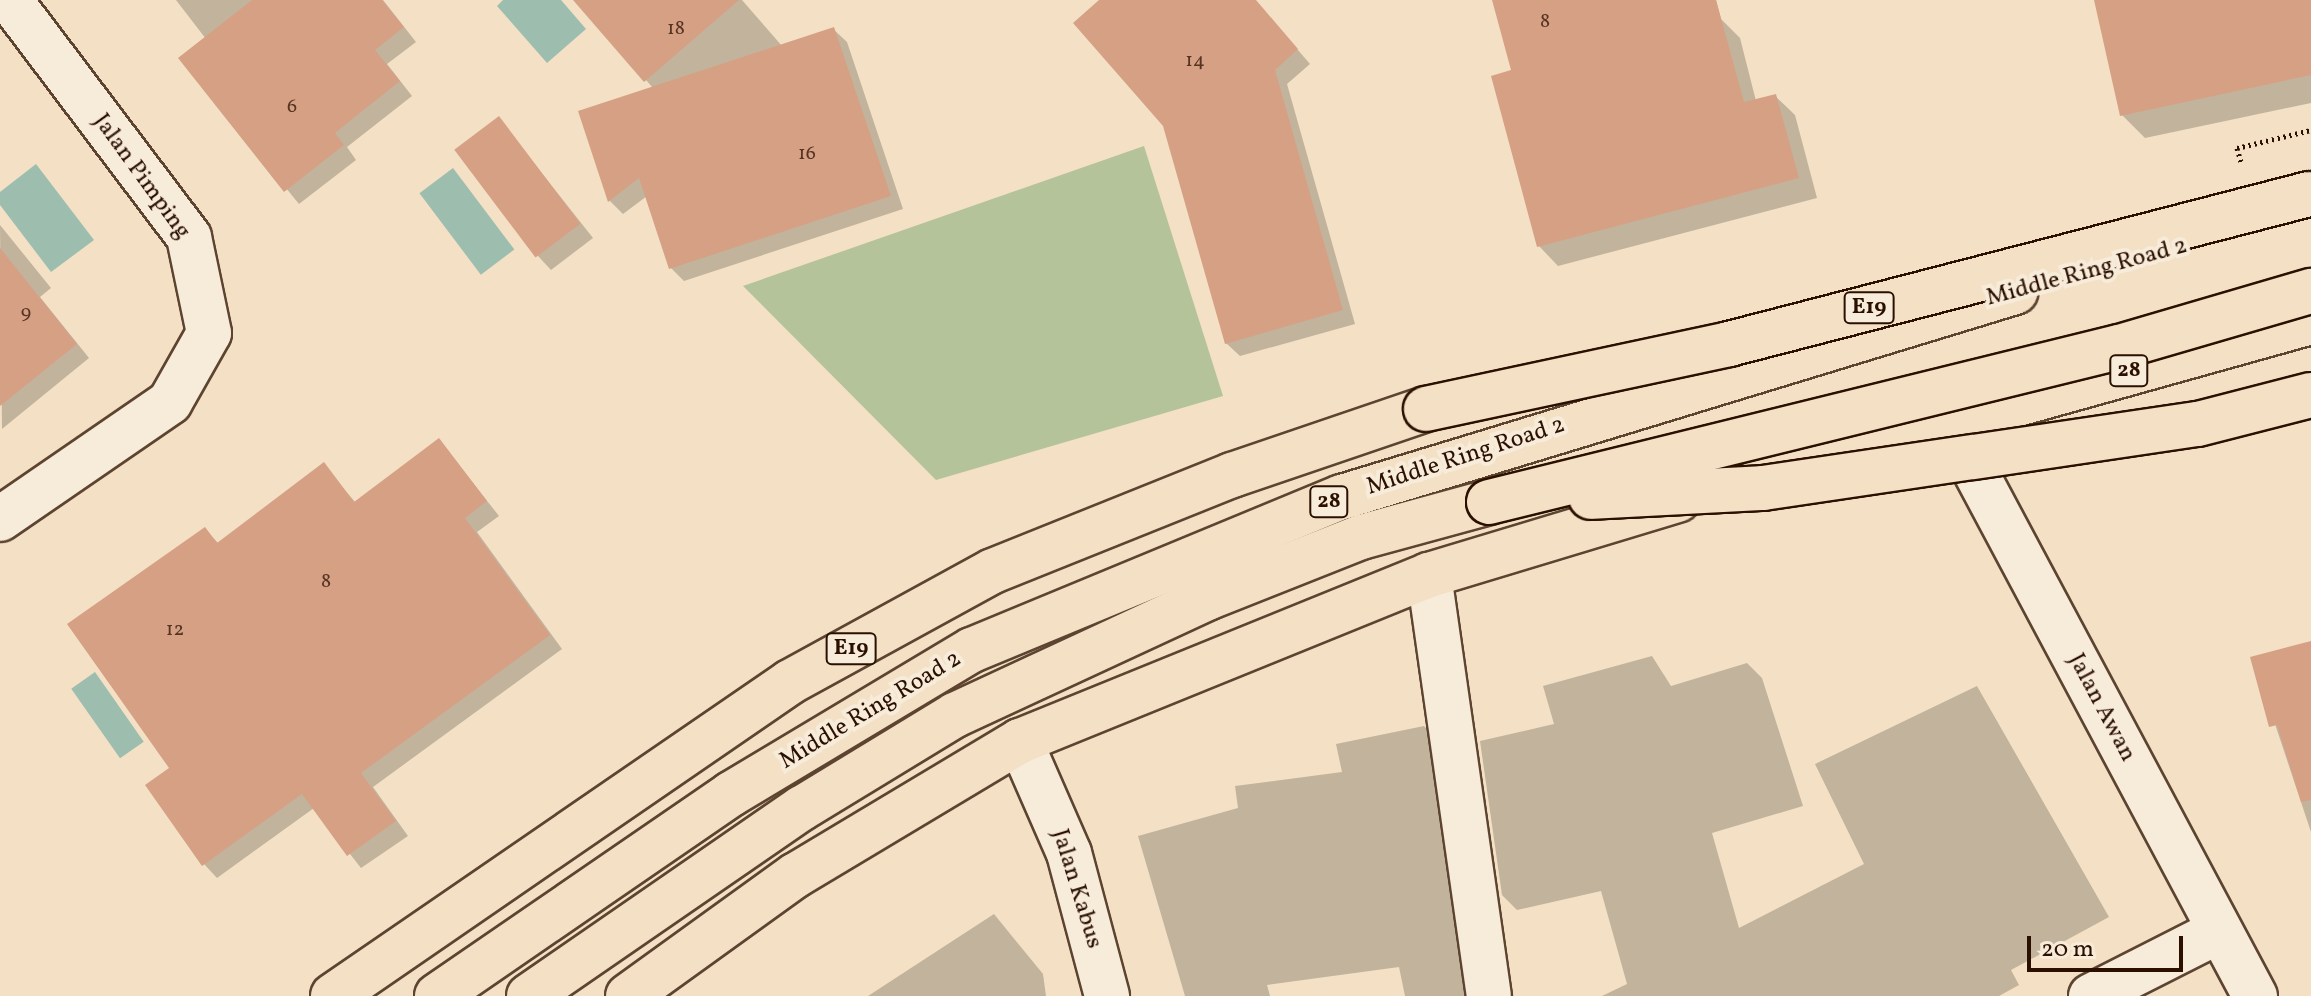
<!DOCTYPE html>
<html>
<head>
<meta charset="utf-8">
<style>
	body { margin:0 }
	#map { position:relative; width:2311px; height:996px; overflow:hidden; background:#f3e0c5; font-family:Vollkorn,serif }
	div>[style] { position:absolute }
	.green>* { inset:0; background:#b5c39a }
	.water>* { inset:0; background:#9dbeaf; transform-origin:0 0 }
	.shadow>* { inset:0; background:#0003 }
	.building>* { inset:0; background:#d6a084; transform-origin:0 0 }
	.path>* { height:5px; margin-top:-2.5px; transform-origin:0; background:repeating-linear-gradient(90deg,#2b1000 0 2px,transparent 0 6px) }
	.roads { filter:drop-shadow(2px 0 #5d4431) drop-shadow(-2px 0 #5d4431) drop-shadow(0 2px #5d4431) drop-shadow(0 -2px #5d4431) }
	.minor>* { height:44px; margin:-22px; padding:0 22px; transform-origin:22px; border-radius:22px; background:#f7ebd9 }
	.highway>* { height:44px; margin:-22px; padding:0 22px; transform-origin:22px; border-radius:22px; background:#f3e0c5 }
	.path-bridge>* { height:5px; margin-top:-2.5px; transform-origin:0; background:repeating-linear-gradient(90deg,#2b1000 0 2px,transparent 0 6px) }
	.bridges { filter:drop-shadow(2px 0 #2b1000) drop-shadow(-2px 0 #2b1000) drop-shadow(0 2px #2b1000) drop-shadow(0 -2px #2b1000) }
	.highway-bridge>* { height:44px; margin:-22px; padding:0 22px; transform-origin:22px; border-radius:22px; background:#f3e0c5 }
	span { translate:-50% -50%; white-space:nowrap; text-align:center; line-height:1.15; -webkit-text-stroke:8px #f7ebd9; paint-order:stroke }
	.number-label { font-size:20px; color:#563421 }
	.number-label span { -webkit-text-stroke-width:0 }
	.shield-label span { padding:2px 6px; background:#f7ebd9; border:2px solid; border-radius:6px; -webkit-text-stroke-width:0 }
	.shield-label { font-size:22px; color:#2b1000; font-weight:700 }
	.street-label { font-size:24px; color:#2b1000 }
	.scale { position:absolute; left:2027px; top:936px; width:156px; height:36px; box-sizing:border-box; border:4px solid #2b1000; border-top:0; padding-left:10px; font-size:24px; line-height:28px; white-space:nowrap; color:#2b1000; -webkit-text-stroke:6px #f7ebd9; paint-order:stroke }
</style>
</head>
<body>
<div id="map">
	<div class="green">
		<div style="clip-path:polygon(1144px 146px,1223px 396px,936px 480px,743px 286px)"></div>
	</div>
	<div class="water">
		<div style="clip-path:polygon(503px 0,561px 0,586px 29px,547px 63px,497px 6px)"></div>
		<div style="clip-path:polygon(36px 164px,94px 240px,51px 272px,0 205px,0 192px)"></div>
		<div style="left:453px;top:168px;width:102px;height:42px;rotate:53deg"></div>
		<div style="left:95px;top:672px;width:85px;height:29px;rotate:55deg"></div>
	</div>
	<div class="shadow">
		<div style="clip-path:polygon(176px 0,383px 0,416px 42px,387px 64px,412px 96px,347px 147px,356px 160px,299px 204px,181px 59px,206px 39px)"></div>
		<div style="clip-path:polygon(576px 0,742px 0,782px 46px,833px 29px,847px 42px,903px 209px,684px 281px,671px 268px,647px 196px,623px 214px,610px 201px,581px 112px,653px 88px)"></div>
		<div style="clip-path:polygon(1102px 0,1255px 0,1310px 64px,1287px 84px,1355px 324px,1240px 356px,1226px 343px,1164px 125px)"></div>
		<div style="clip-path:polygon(1494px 0,1716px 0,1721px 19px,1740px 38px,1756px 101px,1775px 96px,1795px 115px,1817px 198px,1558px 266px,1539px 246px,1514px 72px)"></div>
		<div style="clip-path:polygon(2096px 0,2311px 0,2311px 103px,2145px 138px,2122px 115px)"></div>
		<div style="clip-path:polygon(499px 119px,593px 238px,551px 270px,538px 256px)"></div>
		<div style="clip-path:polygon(0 225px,51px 288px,40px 297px,89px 358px,2px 429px)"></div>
		<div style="clip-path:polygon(439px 440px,499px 516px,477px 532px,562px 649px,373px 787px,408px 836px,361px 868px,314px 808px,217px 878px,204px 864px,172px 768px,205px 529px,219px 544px,323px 465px,356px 503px)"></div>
		<div style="clip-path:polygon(2311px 643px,2311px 832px,2253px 658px)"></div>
		<div style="clip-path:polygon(1652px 656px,1671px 686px,1747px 663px,1762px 678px,1803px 806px,1712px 833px,1739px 928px,1864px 864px,1815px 764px,1977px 686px,2109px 917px,2011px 970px,2019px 985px,1999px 996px,1602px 996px,1627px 984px,1601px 891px,1517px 910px,1502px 895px,1480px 741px,1554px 724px,1543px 686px)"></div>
		<div style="clip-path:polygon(1424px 726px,1442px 744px,1478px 996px,1405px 996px,1399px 967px,1267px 985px,1270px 996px,1185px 996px,1138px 836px,1238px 808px,1235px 786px,1342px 772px,1336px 744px)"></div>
		<div style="clip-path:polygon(994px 914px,1043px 974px,1046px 996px,868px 996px)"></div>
	</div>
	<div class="building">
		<div style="clip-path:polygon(252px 0,382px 0,404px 27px,375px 50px,400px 81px,335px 133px,344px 145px,284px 192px,178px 58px)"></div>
		<div style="clip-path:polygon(573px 0,739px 0,644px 82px)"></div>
		<div style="clip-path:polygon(1099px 0,1256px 0,1298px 49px,1275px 70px,1343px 310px,1225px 344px,1163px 126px,1073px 23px)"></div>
		<div style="clip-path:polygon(1492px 0,1716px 0,1744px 102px,1776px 94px,1799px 178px,1537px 247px,1491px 76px,1511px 70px)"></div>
		<div style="clip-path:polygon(2094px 0,2311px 0,2311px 75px,2120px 116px)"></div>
		<div style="clip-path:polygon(834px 27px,891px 196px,669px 269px,639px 178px,608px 202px,578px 111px)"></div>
		<div style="left:499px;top:116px;width:135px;height:56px;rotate:53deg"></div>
		<div style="clip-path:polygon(0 248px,77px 344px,0 406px)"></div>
		<div style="clip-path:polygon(439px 438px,487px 501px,465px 518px,550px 635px,361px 773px,396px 821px,347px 856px,302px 794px,202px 866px,145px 785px,169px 768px,67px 624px,205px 527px,217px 543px,324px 462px,354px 502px)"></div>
		<div style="clip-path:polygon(2311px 641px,2311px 800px,2301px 802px,2277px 725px,2269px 727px,2250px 657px)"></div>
	</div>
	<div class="path">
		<div style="left:2237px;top:148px;width:76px;rotate:-13.7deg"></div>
	</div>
	<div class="roads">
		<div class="minor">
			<div style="left:1951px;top:426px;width:646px;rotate:61.93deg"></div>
			<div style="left:0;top:519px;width:206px;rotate:-34.5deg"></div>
			<div style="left:170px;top:402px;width:79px;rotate:-60.5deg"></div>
			<div style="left:209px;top:333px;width:98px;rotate:-101.8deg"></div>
			<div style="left:189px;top:237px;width:297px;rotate:-127.1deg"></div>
			<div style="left:1429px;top:575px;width:425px;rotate:81.9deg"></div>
			<div style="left:1020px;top:741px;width:122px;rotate:66.4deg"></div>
			<div style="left:1069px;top:853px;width:148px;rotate:75.1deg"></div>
			<div style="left:2091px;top:996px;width:144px;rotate:-26.9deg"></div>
		</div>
		<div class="highway">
			<div style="left:1763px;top:475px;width:569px;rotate:-15.6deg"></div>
			<div style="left:333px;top:996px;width:554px;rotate:-34.49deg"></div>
			<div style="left:790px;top:682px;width:231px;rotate:-28.7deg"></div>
			<div style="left:993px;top:571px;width:258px;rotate:-21.9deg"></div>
			<div style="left:1232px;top:475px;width:205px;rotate:-18.8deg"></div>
			<div style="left:437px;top:996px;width:357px;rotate:-34.5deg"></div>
			<div style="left:731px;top:794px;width:281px;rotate:-30.9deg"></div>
			<div style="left:972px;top:650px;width:400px;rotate:-22.5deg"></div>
			<div style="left:1342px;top:497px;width:704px;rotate:-16.94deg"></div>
			<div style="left:529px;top:996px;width:331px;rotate:-34.6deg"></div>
			<div style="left:802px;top:808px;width:179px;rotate:-31.3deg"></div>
			<div style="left:955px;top:715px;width:278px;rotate:-24.9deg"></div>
			<div style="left:1207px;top:598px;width:166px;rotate:-21.6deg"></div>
			<div style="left:1361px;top:537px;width:133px;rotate:-15.3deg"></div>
			<div style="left:628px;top:996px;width:207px;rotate:-35.8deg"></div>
			<div style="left:796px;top:875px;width:261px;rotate:-30.9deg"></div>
			<div style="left:1020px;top:741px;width:441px;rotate:-22.1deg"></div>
			<div style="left:1429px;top:575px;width:260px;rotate:-16.8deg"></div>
		</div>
	</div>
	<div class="path-bridge">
		<div style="left:2237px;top:148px;width:15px;rotate:74deg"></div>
	</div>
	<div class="bridges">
		<div class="highway-bridge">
			<div style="left:1426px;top:409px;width:310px;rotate:-12.1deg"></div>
			<div style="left:1729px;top:344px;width:599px;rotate:-14.5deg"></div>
			<div style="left:1591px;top:497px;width:172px;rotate:-3deg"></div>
			<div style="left:1763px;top:488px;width:440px;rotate:-8.4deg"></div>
			<div style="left:2198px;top:424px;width:117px;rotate:-14.4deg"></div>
			<div style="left:1489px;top:502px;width:649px;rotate:-13.82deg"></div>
			<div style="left:2119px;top:347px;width:200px;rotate:-16.3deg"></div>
		</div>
	</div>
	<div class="number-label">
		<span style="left:1545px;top:22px">8</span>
		<span style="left:676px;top:29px">18</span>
		<span style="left:1195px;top:61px">14</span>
		<span style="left:292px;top:107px">6</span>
		<span style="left:807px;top:154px">16</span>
		<span style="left:26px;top:313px">9</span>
		<span style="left:326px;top:582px">8</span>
		<span style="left:175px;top:630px">12</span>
	</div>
	<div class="shield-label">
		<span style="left:1869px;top:308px">E19</span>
		<span style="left:2129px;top:371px">28</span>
		<span style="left:1329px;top:502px">28</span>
		<span style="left:851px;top:649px">E19</span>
	</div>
	<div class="street-label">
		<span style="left:141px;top:177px;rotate:54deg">Jalan Pimping</span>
		<span style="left:2087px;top:273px;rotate:-15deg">Middle Ring Road 2</span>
		<span style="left:1466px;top:457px;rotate:-18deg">Middle Ring Road 2</span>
		<span style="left:2101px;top:708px;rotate:62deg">Jalan Awan</span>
		<span style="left:871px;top:711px;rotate:-31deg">Middle Ring Road 2</span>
		<span style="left:1076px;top:889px;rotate:73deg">Jalan Kabus</span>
	</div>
	<div class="scale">20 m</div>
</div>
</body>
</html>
